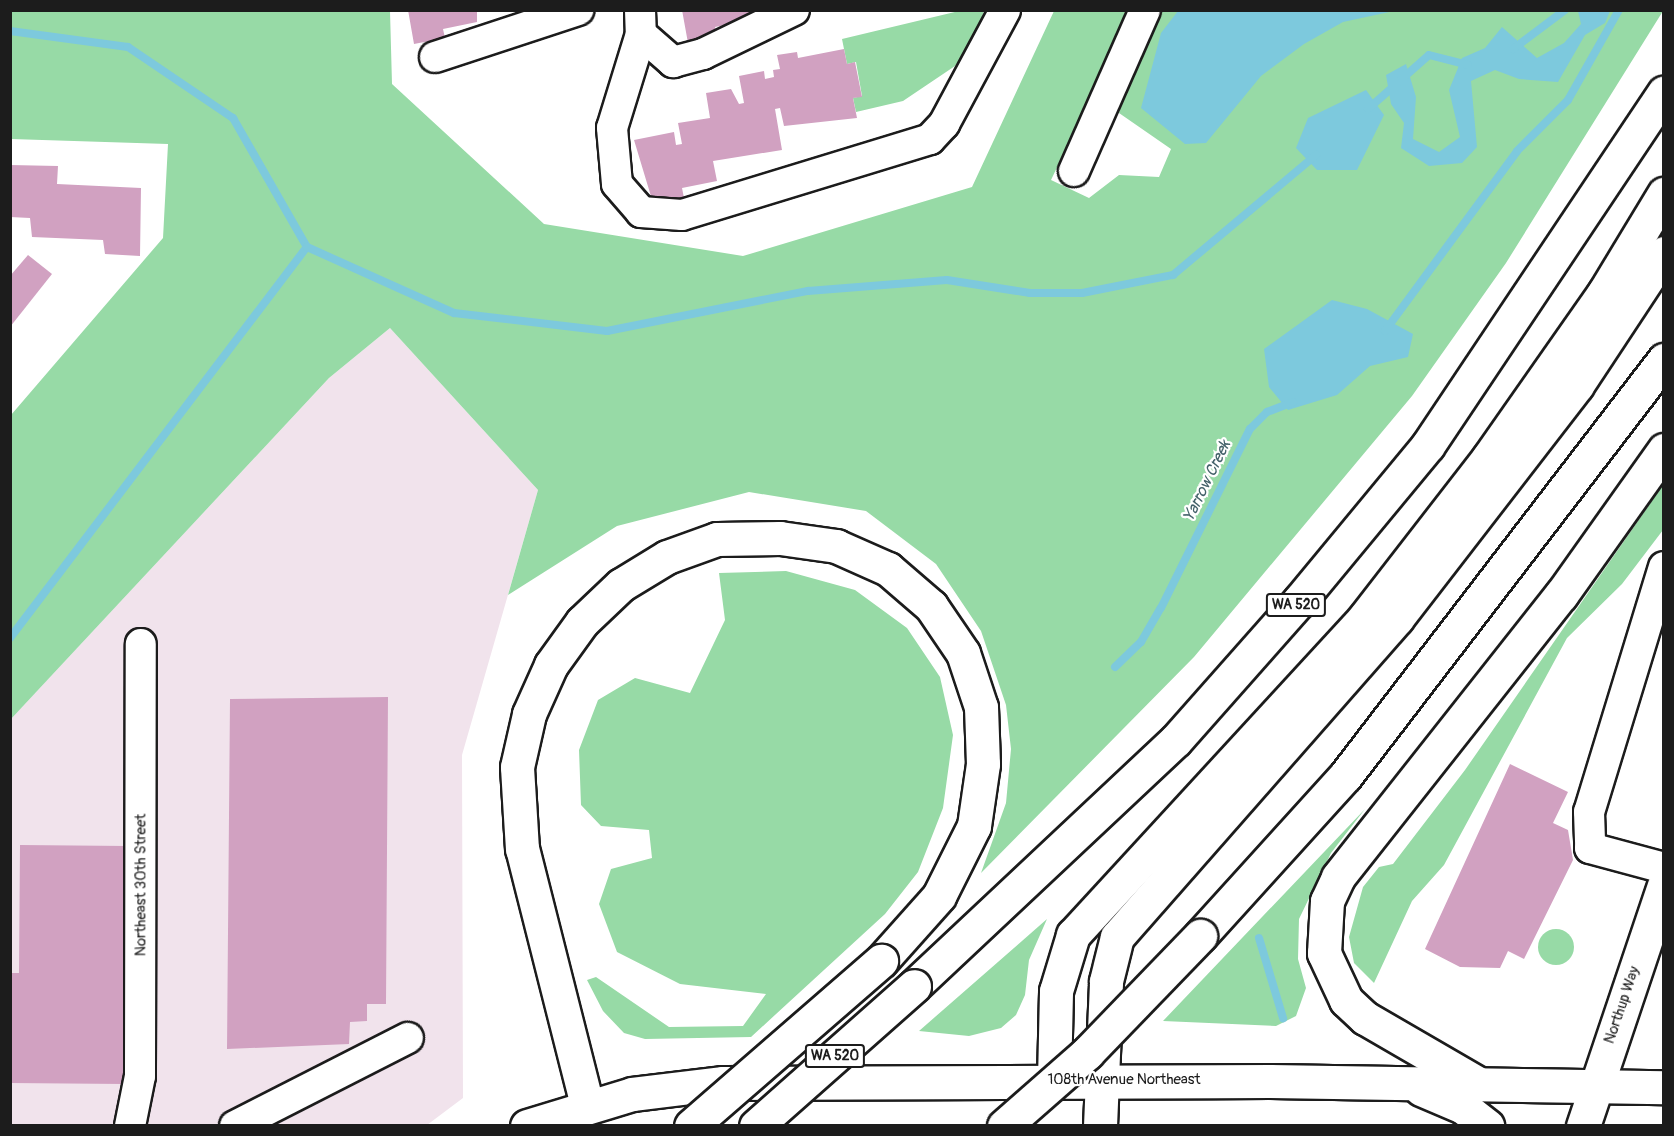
<!DOCTYPE html>
<html>
<head>
<meta charset="utf-8">
<style>
	body { margin:0 }
	#map { position:relative; width:1674px; height:1136px; overflow:hidden; background:#fff; font-family:Pangolin,sans-serif }
	div>[style] { position:absolute }
	.built>* { inset:0; background:#f1e3ec }
	.green>* { inset:0; background:#97daa6 }
	.round { border-radius:50% }
	.water>* { inset:0; background:#7dc9dd }
	.stream>* { height:8px; margin:-4px; padding:0 4px; transform-origin:4px; border-radius:4px; background:#7dc9dd }
	.building>* { inset:0; background:#d1a1c1 }
	.roads { filter:drop-shadow(2px 0 #1c1c1c) drop-shadow(-2px 0 #1c1c1c) drop-shadow(0 2px #1c1c1c) drop-shadow(0 -2px #1c1c1c) }
	.minor>* { height:30px; margin:-15px; padding:0 15px; transform-origin:15px; border-radius:15px; background:#fff }
	.major>* { height:33px; margin:-16.5px; padding:0 16.5px; transform-origin:16.5px; border-radius:16.5px; background:#fff }
	.highway>* { height:33px; margin:-16.5px; padding:0 16.5px; transform-origin:16.5px; border-radius:16.5px; background:#fff }
	.bridges { filter:drop-shadow(2px 0 #1c1c1c) drop-shadow(-2px 0 #1c1c1c) drop-shadow(0 2px #1c1c1c) drop-shadow(0 -2px #1c1c1c) }
	.highway-bridge>* { height:33px; margin:-16.5px; padding:0 16.5px; transform-origin:16.5px; border-radius:16.5px; background:#fff }
	span { translate:-50% -50%; white-space:nowrap; text-align:center; line-height:1.15; -webkit-text-stroke:4.5px #fff; paint-order:stroke }
	.shield-label span { padding:2px 4px; background:#fff; border:2px solid; border-radius:4px; -webkit-text-stroke-width:0 }
	.shield-label { font-size:14px; color:#1c1c1c; font-weight:700 }
	.street-label { font-size:15px; color:#1c1c1c }
	.water-label { font-size:16px; color:#436169; font-style:italic }
	.frame { position:absolute; inset:0; border:12px solid #1c1c1c; pointer-events:none }
</style>
</head>
<body>
<div id="map">
	<div class="built">
		<div style="clip-path:polygon(390px 328px,538px 490px,462px 755px,463px 1098px,427px 1125px,11px 1125px,10px 720px,329px 378px)"></div>
	</div>
	<div class="green">
		<div style="clip-path:polygon(11px 11px,390px 11px,392px 84px,544px 224px,743px 256px,972px 187px,1054px 11px,1132px 11px,1051px 180px,1089px 198px,1119px 175px,1159px 177px,1171px 149px,1119px 113px,1125px 77px,1160px 11px,1663px 11px,1506px 263px,1412px 396px,1194px 657px,981px 873px,1006px 803px,1011px 749px,1006px 705px,981px 631px,936px 564px,866px 511px,749px 492px,617px 526px,508px 595px,538px 490px,390px 328px,329px 378px,11px 719px,11px 415px,163px 238px,168px 144px,11px 139px)"></div>
		<div style="clip-path:polygon(959px 11px,984px 11px,973px 41px,955px 66px,903px 101px,856px 112px,853px 98px,862px 96px,856px 62px,847px 64px,842px 39px)"></div>
		<div style="clip-path:polygon(1663px 485px,1663px 530px,1622px 584px,1567px 638px,1444px 865px,1412px 901px,1374px 983px,1354px 963px,1349px 937px,1363px 887px,1379px 867px,1393px 864px,1465px 770px)"></div>
		<div style="clip-path:polygon(786px 571px,855px 590px,907px 628px,940px 677px,953px 735px,943px 808px,918px 872px,885px 914px,751px 1037px,645px 1039px,624px 1033px,603px 1011px,587px 980px,596px 977px,669px 1027px,743px 1026px,766px 994px,680px 984px,617px 952px,599px 904px,611px 869px,652px 858px,649px 830px,601px 826px,581px 805px,579px 750px,598px 700px,635px 678px,690px 693px,725px 620px,719px 573px)"></div>
		<div style="clip-path:polygon(1365px 809px,1331px 853px,1299px 919px,1298px 959px,1306px 988px,1296px 1016px,1276px 1026px,1163px 1021px)"></div>
		<div style="clip-path:polygon(1047px 919px,1029px 960px,1025px 995px,1016px 1015px,1001px 1028px,969px 1036px,919px 1031px)"></div>
		<div class="round" style="left:1538px;top:929px;width:36px;height:36px"></div>
	</div>
	<div class="water">
		<div style="clip-path:polygon(1178px 11px,1178px 10px,1394px 11px,1343px 22px,1304px 44px,1261px 76px,1206px 143px,1185px 144px,1141px 108px,1161px 33px)"></div>
		<div style="clip-path:polygon(1578px 11px,1610px 11px,1605px 23px,1585px 35px,1558px 82px,1519px 79px,1495px 70px,1471px 81px,1477px 147px,1462px 163px,1429px 166px,1401px 148px,1404px 123px,1391px 104px,1386px 75px,1406px 64px,1416px 97px,1413px 139px,1439px 152px,1460px 137px,1449px 90px,1462px 58px,1485px 48px,1502px 27px,1537px 58px,1564px 43px,1581px 24px)"></div>
		<div style="clip-path:polygon(1366px 90px,1384px 115px,1357px 170px,1317px 170px,1296px 148px,1308px 118px)"></div>
		<div style="clip-path:polygon(1332px 300px,1367px 309px,1413px 334px,1408px 357px,1370px 366px,1337px 395px,1288px 410px,1269px 387px,1264px 349px)"></div>
	</div>
	<div class="stream">
		<div style="left:10px;top:31px;width:119px;rotate:7.7deg"></div>
		<div style="left:128px;top:47px;width:127px;rotate:34.1deg"></div>
		<div style="left:233px;top:118px;width:149px;rotate:60.2deg"></div>
		<div style="left:1513px;top:49px;width:65px;rotate:-36.9deg"></div>
		<div style="left:1368px;top:109px;width:81px;rotate:-41.5deg"></div>
		<div style="left:1429px;top:55px;width:40px;rotate:14.4deg"></div>
		<div style="left:1385px;top:331px;width:223px;rotate:-53.7deg"></div>
		<div style="left:1517px;top:151px;width:72px;rotate:-45deg"></div>
		<div style="left:1568px;top:100px;width:103px;rotate:-60.5deg"></div>
		<div style="left:10px;top:638px;width:491px;rotate:-52.8deg"></div>
		<div style="left:307px;top:247px;width:161px;rotate:24.2deg"></div>
		<div style="left:454px;top:313px;width:154px;rotate:6.7deg"></div>
		<div style="left:607px;top:331px;width:205px;rotate:-11.3deg"></div>
		<div style="left:808px;top:291px;width:139px;rotate:-4.5deg"></div>
		<div style="left:947px;top:280px;width:84px;rotate:8.9deg"></div>
		<div style="left:1030px;top:293px;width:52px"></div>
		<div style="left:1082px;top:293px;width:93px;rotate:-11.2deg"></div>
		<div style="left:1173px;top:275px;width:187px;rotate:-40deg"></div>
		<div style="left:1115px;top:667px;width:36px;rotate:-44deg"></div>
		<div style="left:1141px;top:642px;width:39px;rotate:-60deg"></div>
		<div style="left:1161px;top:608px;width:200px;rotate:-63.6deg"></div>
		<div style="left:1250px;top:429px;width:24px;rotate:-45deg"></div>
		<div style="left:1267px;top:412px;width:28px;rotate:-21deg"></div>
		<div style="left:1259px;top:938px;width:84px;rotate:73.3deg"></div>
	</div>
	<div class="building">
		<div style="clip-path:polygon(408px 10px,477px 10px,477px 22px,443px 29px,445px 38px,414px 44px)"></div>
		<div style="clip-path:polygon(682px 10px,749px 10px,751px 20px,715px 27px,718px 37px,688px 43px)"></div>
		<div style="clip-path:polygon(844px 49px,847px 64px,855px 62px,862px 97px,853px 98px,857px 118px,784px 126px,780px 108px,775px 109px,782px 150px,713px 161px,717px 181px,682px 188px,684px 198px,653px 203px,634px 140px,674px 132px,676px 145px,682px 144px,678px 123px,710px 118px,706px 93px,731px 89px,739px 104px,744px 103px,739px 76px,764px 71px,765px 79px,774px 77px,773px 70px,780px 69px,777px 55px,797px 52px,798px 58px)"></div>
		<div style="clip-path:polygon(10px 165px,58px 166px,57px 184px,141px 188px,140px 256px,105px 254px,103px 240px,32px 237px,30px 218px,10px 217px)"></div>
		<div style="clip-path:polygon(28px 255px,52px 274px,10px 327px,10px 276px)"></div>
		<div style="clip-path:polygon(388px 697px,386px 1004px,367px 1004px,367px 1021px,350px 1022px,349px 1044px,227px 1049px,230px 699px)"></div>
		<div style="clip-path:polygon(1510px 764px,1568px 792px,1553px 823px,1568px 830px,1573px 860px,1524px 959px,1508px 951px,1500px 968px,1460px 967px,1425px 949px)"></div>
		<div style="clip-path:polygon(20px 845px,127px 846px,125px 1084px,10px 1083px,10px 973px,19px 973px)"></div>
	</div>
	<div class="roads">
		<div class="minor">
			<div style="left:640px;top:10px;width:24px;rotate:88deg"></div>
			<div style="left:641px;top:34px;width:43px;rotate:41.2deg"></div>
			<div style="left:673px;top:62px;width:31px;rotate:-15deg"></div>
			<div style="left:703px;top:54px;width:101px;rotate:-25.8deg"></div>
			<div style="left:641px;top:34px;width:98px;rotate:107.1deg"></div>
			<div style="left:612px;top:128px;width:56px;rotate:84.9deg"></div>
			<div style="left:617px;top:184px;width:37px;rotate:49deg"></div>
			<div style="left:641px;top:212px;width:41px;rotate:4.2deg"></div>
			<div style="left:682px;top:215px;width:259px;rotate:-17deg"></div>
			<div style="left:930px;top:139px;width:21px;rotate:-47deg"></div>
			<div style="left:944px;top:124px;width:129px;rotate:-61.8deg"></div>
			<div style="left:435px;top:57px;width:151px;rotate:-18.2deg"></div>
			<div style="left:1074px;top:171px;width:176px;rotate:-66.2deg"></div>
			<div style="left:1664px;top:567px;width:256px;rotate:107deg"></div>
			<div style="left:1589px;top:812px;width:36px;rotate:88deg"></div>
			<div style="left:1590px;top:848px;width:77px;rotate:15.1deg"></div>
			<div style="left:130px;top:1126px;width:51px;rotate:-78.7deg"></div>
			<div style="left:140px;top:1076px;width:432px;rotate:-89.9deg"></div>
			<div style="left:235px;top:1126px;width:194px;rotate:-27deg"></div>
		</div>
		<div class="major">
			<div style="left:1421px;top:1089px;width:46px;rotate:23.2deg"></div>
			<div style="left:1463px;top:1107px;width:31px;rotate:38deg"></div>
			<div style="left:527px;top:1126px;width:110px;rotate:-16.9deg"></div>
			<div style="left:632px;top:1094px;width:92px;rotate:-6.9deg"></div>
			<div style="left:723px;top:1083px;width:547px;rotate:-0.21deg"></div>
			<div style="left:1270px;top:1081px;width:394px;rotate:0.9deg"></div>
			<div style="left:1583px;top:1126px;width:253px;rotate:-71.4deg"></div>
		</div>
		<div class="highway">
			<div style="left:1200px;top:936px;width:217px;rotate:-47.8deg"></div>
			<div style="left:1346px;top:775px;width:523px;rotate:-52.54deg"></div>
			<div style="left:914px;top:986px;width:359px;rotate:-43.2deg"></div>
			<div style="left:1176px;top:740px;width:186px;rotate:-48.5deg"></div>
			<div style="left:1299px;top:601px;width:202px;rotate:-50.4deg"></div>
			<div style="left:1428px;top:445px;width:424px;rotate:-56.2deg"></div>
			<div style="left:1054px;top:1080px;width:89px;rotate:-88.7deg"></div>
			<div style="left:1056px;top:991px;width:59px;rotate:-73.1deg"></div>
			<div style="left:1073px;top:935px;width:432px;rotate:-47.4deg"></div>
			<div style="left:1365px;top:617px;width:202px;rotate:-52.2deg"></div>
			<div style="left:1489px;top:457px;width:200px;rotate:-55deg"></div>
			<div style="left:1604px;top:293px;width:116px;rotate:-58.8deg"></div>
			<div style="left:1479px;top:1084px;width:132px;rotate:-149.9deg"></div>
			<div style="left:1365px;top:1018px;width:26px;rotate:-137deg"></div>
			<div style="left:1346px;top:1000px;width:52px;rotate:-115.1deg"></div>
			<div style="left:1324px;top:953px;width:52px;rotate:-86.7deg"></div>
			<div style="left:1327px;top:901px;width:26px;rotate:-65deg"></div>
			<div style="left:1338px;top:877px;width:360px;rotate:-51.7deg"></div>
			<div style="left:1561px;top:595px;width:178px;rotate:-54.6deg"></div>
			<div style="left:587px;top:1105px;width:264px;rotate:-104.2deg"></div>
			<div style="left:522px;top:849px;width:82px;rotate:-93.5deg"></div>
			<div style="left:517px;top:767px;width:54px;rotate:-77.2deg"></div>
			<div style="left:529px;top:714px;width:54px;rotate:-65.8deg"></div>
			<div style="left:551px;top:665px;width:53px;rotate:-54.2deg"></div>
			<div style="left:582px;top:622px;width:54px;rotate:-43.5deg"></div>
			<div style="left:621px;top:585px;width:54px;rotate:-31.3deg"></div>
			<div style="left:667px;top:557px;width:53px;rotate:-19.8deg"></div>
			<div style="left:717px;top:539px;width:63px;rotate:-0.9deg"></div>
			<div style="left:780px;top:538px;width:57px;rotate:8.1deg"></div>
			<div style="left:836px;top:546px;width:57px;rotate:23.9deg"></div>
			<div style="left:888px;top:569px;width:57px;rotate:40.7deg"></div>
			<div style="left:931px;top:606px;width:57px;rotate:55.8deg"></div>
			<div style="left:963px;top:653px;width:57px;rotate:71.6deg"></div>
			<div style="left:981px;top:707px;width:57px;rotate:88deg"></div>
			<div style="left:983px;top:764px;width:63px;rotate:98.3deg"></div>
			<div style="left:974px;top:826px;width:78px;rotate:116.6deg"></div>
			<div style="left:939px;top:896px;width:87px;rotate:131.7deg"></div>
			<div style="left:1100px;top:1126px;width:145px;rotate:-87.6deg"></div>
			<div style="left:1106px;top:981px;width:45px;rotate:-76deg"></div>
			<div style="left:1117px;top:937px;width:424px;rotate:-48.7deg"></div>
			<div style="left:1397px;top:618px;width:294px;rotate:-52.3deg"></div>
			<div style="left:1577px;top:385px;width:158px;rotate:-56.6deg"></div>
		</div>
	</div>
	<div class="bridges">
		<div class="highway-bridge">
			<div style="left:691px;top:1126px;width:252px;rotate:-41deg"></div>
			<div style="left:756px;top:1126px;width:211px;rotate:-41.5deg"></div>
			<div style="left:1004px;top:1126px;width:111px;rotate:-41.3deg"></div>
			<div style="left:1087px;top:1053px;width:163px;rotate:-46deg"></div>
		</div>
	</div>
	<div class="shield-label">
		<span style="left:1296px;top:605px">WA 520</span>
		<span style="left:835px;top:1056px">WA 520</span>
	</div>
	<div class="street-label">
		<span style="left:141px;top:885px;rotate:-90deg">Northeast 30th Street</span>
		<span style="left:1622px;top:1005px;rotate:-71deg">Northup Way</span>
		<span style="left:1124px;top:1080px">108th Avenue Northeast</span>
	</div>
	<div class="water-label">
		<span style="left:1207px;top:481px;rotate:-64deg">Yarrow Creek</span>
	</div>
	<div class="frame"></div>
</div>
</body>
</html>
